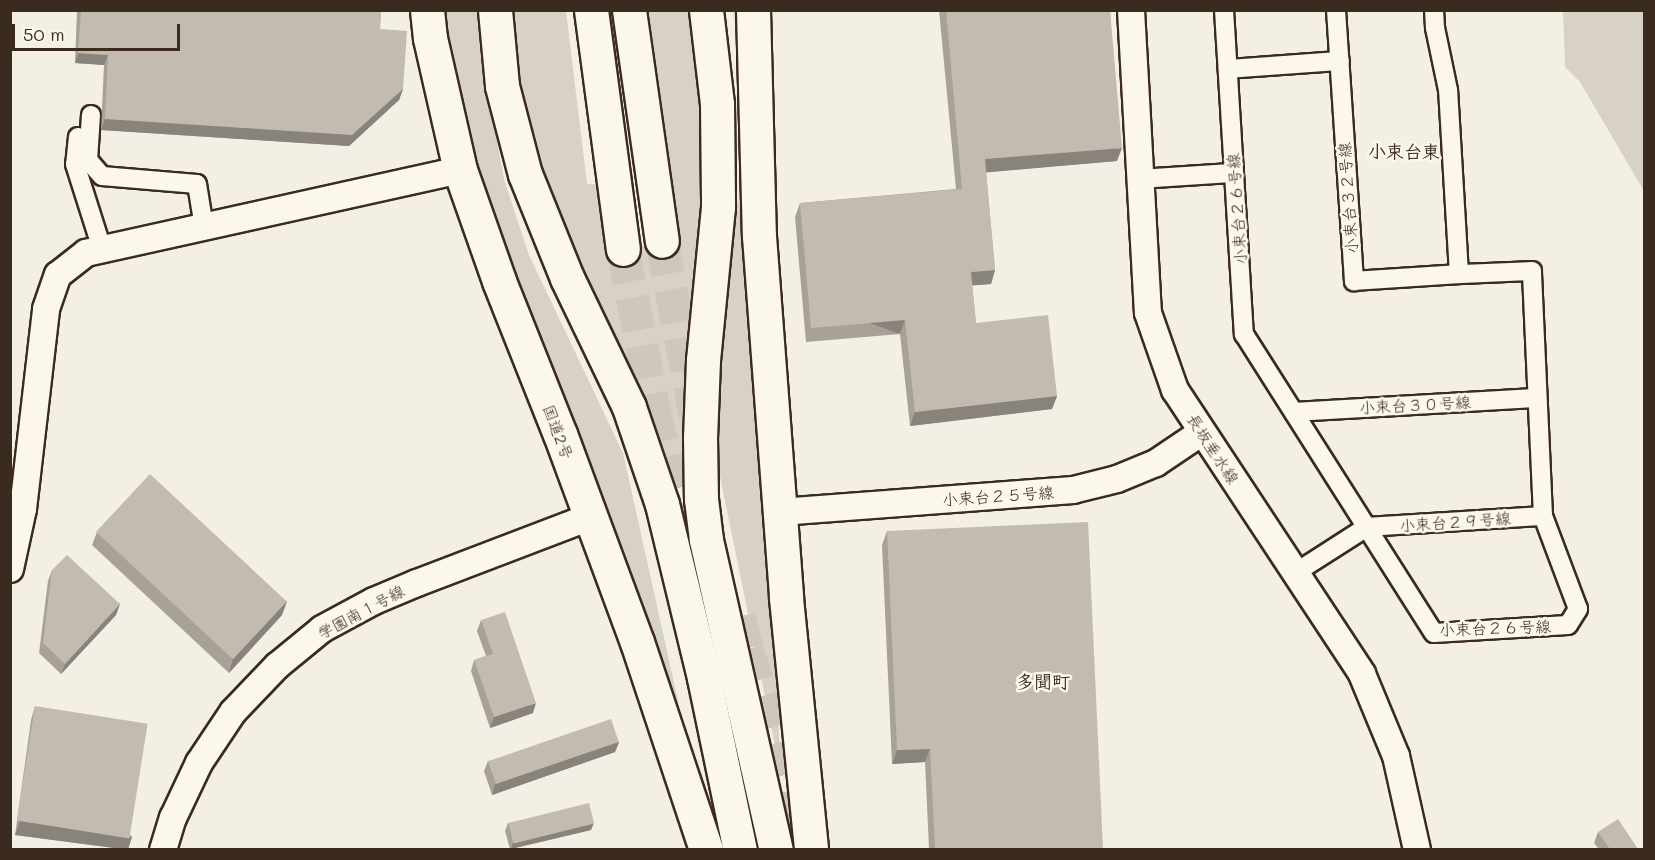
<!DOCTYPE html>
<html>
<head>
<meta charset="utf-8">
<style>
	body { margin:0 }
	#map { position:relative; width:1655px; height:860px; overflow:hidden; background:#f3efe4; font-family:Mali,"Klee One",sans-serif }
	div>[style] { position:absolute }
	.green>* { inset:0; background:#d8d1c6 }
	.highway-tunnel>* { height:33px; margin-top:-16.5px; transform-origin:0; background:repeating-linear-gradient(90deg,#cec8bc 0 33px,transparent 0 49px) }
	.roads { filter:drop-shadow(2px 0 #3b2a1e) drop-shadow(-2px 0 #3b2a1e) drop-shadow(0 2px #3b2a1e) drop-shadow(0 -2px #3b2a1e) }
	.street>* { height:18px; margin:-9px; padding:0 9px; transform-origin:9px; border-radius:9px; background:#fbf7ec }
	.secondary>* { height:26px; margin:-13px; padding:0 13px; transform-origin:13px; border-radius:13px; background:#fbf7ec }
	.highway>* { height:33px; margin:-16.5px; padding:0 16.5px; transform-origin:16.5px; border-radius:16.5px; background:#fbf7ec }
	.wall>* { inset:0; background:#a8a197 }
	.shaded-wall>* { inset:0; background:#88837b; transform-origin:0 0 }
	.building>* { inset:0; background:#c3bbb0; transform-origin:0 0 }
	span { translate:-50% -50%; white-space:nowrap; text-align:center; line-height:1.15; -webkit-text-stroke:5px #fbf7ec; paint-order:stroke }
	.street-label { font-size:16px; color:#3b2a1e }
	.neighbourhood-label { font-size:18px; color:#3b2a1e; font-weight:700 }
	.frame { position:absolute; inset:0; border:12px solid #3b2a1e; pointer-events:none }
	.scale { position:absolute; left:12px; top:24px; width:168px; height:27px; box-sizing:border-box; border:3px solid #3b2a1e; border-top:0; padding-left:8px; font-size:18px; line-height:21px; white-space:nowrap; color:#3b2a1e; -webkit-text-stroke:4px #fbf7ec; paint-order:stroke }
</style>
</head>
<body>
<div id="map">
	<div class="green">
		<div style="clip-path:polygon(442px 11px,480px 11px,484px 72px,504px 179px,529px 255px,623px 453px,679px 705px,484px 195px)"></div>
		<div style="clip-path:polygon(510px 11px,566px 11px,587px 184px,596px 184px,609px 252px,676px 240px,649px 11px,693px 11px,707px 143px,687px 467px,666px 473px,543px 189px,527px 130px,516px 68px)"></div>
		<div style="clip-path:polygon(733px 11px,744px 11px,781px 775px,715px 452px,713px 415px,741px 179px,742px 111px,738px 41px)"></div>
		<div style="clip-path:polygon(1563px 11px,1644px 11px,1644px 191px,1580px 82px,1565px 67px)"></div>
	</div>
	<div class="highway-tunnel">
		<div style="left:662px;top:241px;width:176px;rotate:79.2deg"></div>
		<div style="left:623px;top:249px;width:163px;rotate:79deg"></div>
		<div style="left:654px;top:409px;width:119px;rotate:76.4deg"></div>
		<div style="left:739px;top:616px;width:34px;rotate:76deg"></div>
		<div style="left:747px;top:649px;width:179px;rotate:71.8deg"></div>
	</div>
	<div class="roads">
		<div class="street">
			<div style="left:1224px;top:10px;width:325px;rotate:86.5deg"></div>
			<div style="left:1244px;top:334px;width:354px;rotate:57.6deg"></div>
			<div style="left:1434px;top:633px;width:134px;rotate:-3.4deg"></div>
			<div style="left:1568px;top:625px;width:19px;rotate:-58deg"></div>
			<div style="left:1578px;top:609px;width:99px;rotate:-110.6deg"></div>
			<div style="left:1543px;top:516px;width:245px;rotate:-92.6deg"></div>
			<div style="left:1532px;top:271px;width:73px;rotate:177.6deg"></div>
			<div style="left:1459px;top:274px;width:184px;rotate:-93.4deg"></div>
			<div style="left:1448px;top:90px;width:63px;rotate:-101.8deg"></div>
			<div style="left:1435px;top:28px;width:18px;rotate:-93deg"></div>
			<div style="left:1336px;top:10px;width:272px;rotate:86.2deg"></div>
			<div style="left:1354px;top:281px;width:105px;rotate:-3.8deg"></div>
			<div style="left:1228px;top:69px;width:112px;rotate:-4.1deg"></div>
			<div style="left:91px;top:115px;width:45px;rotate:93.8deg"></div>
			<div style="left:88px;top:160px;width:21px;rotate:49deg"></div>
			<div style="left:102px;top:176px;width:95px;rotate:4.8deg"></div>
			<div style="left:197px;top:184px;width:44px;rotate:80.8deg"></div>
			<div style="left:78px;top:137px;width:27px;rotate:96deg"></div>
			<div style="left:75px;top:164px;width:89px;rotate:72.4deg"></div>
			<div style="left:1140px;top:179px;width:94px;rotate:-3.7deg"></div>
			<div style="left:1294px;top:412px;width:241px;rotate:-3.3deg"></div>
			<div style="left:1295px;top:573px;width:85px;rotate:-32.6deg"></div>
			<div style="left:1367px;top:527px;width:176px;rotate:-3.6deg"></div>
		</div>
		<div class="secondary">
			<div style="left:1131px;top:10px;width:303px;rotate:86.8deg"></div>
			<div style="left:1148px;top:313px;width:82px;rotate:70.7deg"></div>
			<div style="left:1175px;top:390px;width:340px;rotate:56.6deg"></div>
			<div style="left:1362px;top:674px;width:89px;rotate:67.5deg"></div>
			<div style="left:1396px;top:756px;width:96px;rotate:77.4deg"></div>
			<div style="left:780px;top:512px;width:294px;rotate:-4.3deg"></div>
			<div style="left:1073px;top:490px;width:45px;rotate:-14deg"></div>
			<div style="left:1117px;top:479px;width:42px;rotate:-22.3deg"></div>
			<div style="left:1156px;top:463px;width:55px;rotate:-34deg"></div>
			<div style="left:10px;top:569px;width:61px;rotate:-77.8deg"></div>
			<div style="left:23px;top:509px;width:201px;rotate:-83.4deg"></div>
			<div style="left:46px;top:309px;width:36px;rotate:-71deg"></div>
			<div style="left:58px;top:275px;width:36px;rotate:-38deg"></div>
			<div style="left:86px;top:253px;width:383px;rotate:-12.5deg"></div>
			<div style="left:163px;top:850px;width:34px;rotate:-73deg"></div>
			<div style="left:173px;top:818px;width:61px;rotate:-64.7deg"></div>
			<div style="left:199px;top:763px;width:61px;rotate:-56.3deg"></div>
			<div style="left:233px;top:712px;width:64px;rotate:-46.3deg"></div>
			<div style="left:277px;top:666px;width:58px;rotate:-39.4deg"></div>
			<div style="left:322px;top:629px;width:59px;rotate:-28.3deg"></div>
			<div style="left:374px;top:601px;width:47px;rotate:-22.7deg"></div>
			<div style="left:417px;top:583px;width:185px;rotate:-20.9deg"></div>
		</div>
		<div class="highway">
			<div style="left:427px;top:10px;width:28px;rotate:84deg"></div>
			<div style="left:430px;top:38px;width:135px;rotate:77.2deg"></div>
			<div style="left:460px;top:170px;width:118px;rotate:70.6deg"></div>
			<div style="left:499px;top:281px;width:165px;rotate:68.3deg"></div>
			<div style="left:560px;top:434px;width:222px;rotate:69.7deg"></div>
			<div style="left:637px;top:642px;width:219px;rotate:71.6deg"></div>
			<div style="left:495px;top:10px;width:76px;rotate:84.7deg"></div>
			<div style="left:502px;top:86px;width:91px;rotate:75.4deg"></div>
			<div style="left:525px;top:174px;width:112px;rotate:68deg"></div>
			<div style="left:567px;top:278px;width:143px;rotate:64.3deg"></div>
			<div style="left:629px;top:407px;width:102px;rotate:71.2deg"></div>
			<div style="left:662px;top:504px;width:179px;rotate:76.4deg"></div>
			<div style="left:704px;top:678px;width:176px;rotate:78.2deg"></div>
			<div style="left:591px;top:10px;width:241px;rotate:82.4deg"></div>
			<div style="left:629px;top:10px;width:233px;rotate:81.9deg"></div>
			<div style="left:706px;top:10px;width:95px;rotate:83.3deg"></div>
			<div style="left:717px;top:104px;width:103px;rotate:89.4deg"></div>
			<div style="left:718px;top:207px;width:154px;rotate:95.6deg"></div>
			<div style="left:703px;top:360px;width:77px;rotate:92.2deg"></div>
			<div style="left:700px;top:437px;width:62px;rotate:89.1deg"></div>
			<div style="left:701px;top:499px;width:41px;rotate:83deg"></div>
			<div style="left:706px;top:540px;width:318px;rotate:77.3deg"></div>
			<div style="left:753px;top:10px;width:226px;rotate:88.5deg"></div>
			<div style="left:759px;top:236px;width:363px;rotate:85.7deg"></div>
			<div style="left:786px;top:598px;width:253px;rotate:84.3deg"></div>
		</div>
	</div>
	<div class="wall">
		<div style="clip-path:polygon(77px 10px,381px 10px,380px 29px,403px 89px,399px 100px,349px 146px,101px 130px,104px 65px,75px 63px)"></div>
		<div style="clip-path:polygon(939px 10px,1110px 10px,1117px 161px,986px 172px,995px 270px,991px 284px,972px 285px,976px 323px,1057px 396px,1052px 409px,910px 426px,900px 334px,806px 342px,795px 217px,800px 203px,956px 189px)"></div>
		<div style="clip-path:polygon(887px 531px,1103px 849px,929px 849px,925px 762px,892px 764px,882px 545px)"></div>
		<div style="clip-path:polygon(97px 532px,287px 601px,282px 615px,229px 673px,92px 545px)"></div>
		<div style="clip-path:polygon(52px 570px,120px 604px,116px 615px,61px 674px,39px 653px,48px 581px)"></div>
		<div style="clip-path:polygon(481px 620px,533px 713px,490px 728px,471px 671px,474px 660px,486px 656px,477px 631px)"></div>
		<div style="clip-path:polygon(35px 706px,132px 837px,128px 849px,122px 849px,15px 835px,31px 720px)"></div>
		<div style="clip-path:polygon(619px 742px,615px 752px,492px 795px,484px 771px,488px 761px)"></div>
		<div style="clip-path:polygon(508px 823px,591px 830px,510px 849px,505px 831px)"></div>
		<div style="clip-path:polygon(1598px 832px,1638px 849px,1599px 849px,1594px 843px)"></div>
	</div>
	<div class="shaded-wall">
		<div style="clip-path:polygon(78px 53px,108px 55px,104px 65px,75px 63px)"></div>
		<div style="clip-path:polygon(403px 89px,399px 100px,349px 146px,101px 130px,105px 119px)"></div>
		<div style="clip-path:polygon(1122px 148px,1117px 161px,980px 173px,985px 159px)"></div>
		<div style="clip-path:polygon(995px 270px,991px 284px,966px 286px,971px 272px)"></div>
		<div style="left:905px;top:320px;width:15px;height:94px;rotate:110deg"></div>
		<div style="clip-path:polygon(1057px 396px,1052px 409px,910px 426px,915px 412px)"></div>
		<div style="clip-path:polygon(287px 601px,282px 615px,229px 673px,233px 659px)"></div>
		<div style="clip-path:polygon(120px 604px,116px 615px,61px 674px,65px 664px)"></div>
		<div style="clip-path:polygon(536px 703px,533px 713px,490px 728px,494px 717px)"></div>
		<div style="clip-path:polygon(619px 742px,615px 752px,492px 795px,495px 784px)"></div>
		<div style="clip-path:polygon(930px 749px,925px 762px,892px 764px,897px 750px)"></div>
		<div style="clip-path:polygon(20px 821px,132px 837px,128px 849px,122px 849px,15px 835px)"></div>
		<div style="clip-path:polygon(594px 823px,591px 830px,511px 849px,513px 843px)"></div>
	</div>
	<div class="building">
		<div style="clip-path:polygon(81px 10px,381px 10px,380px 29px,407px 31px,403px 89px,352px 135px,105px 119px,108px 55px,78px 53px)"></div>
		<div style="clip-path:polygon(946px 10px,1110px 10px,1122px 148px,985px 159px,995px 270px,971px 272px,976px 323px,1048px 315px,1057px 396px,915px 412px,905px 320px,811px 328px,800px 203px,962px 189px)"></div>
		<div style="left:150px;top:474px;width:187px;height:79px;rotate:43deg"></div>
		<div style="clip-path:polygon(1088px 522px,1103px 849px,935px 849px,930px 749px,897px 750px,887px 531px)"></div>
		<div style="clip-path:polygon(67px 555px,120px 604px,65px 664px,43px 643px,52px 570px)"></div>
		<div style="clip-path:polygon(505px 612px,536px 703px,494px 717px,474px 660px,493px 654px,481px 620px)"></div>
		<div style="left:35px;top:706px;width:114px;height:116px;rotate:9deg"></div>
		<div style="left:611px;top:719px;width:24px;height:130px;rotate:71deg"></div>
		<div style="left:589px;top:803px;width:21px;height:83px;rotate:76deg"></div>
		<div style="clip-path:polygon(1618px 819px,1638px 849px,1610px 849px,1598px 832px)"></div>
	</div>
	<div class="street-label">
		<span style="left:1348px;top:198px;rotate:-94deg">小束台３２号線</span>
		<span style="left:1237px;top:209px;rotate:-94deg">小束台２６号線</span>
		<span style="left:1415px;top:405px;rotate:-3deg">小束台３０号線</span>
		<span style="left:558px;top:432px;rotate:69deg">国道2号</span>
		<span style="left:1213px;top:449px;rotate:57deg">長坂垂水線</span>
		<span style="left:998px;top:496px;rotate:-4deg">小束台２５号線</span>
		<span style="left:1455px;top:522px;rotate:-4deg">小束台２９号線</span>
		<span style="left:361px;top:612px;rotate:-28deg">学園南１号線</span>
		<span style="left:1495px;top:628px;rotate:-2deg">小束台２６号線</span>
	</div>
	<div class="neighbourhood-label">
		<span style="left:1404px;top:151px">小束台東</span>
		<span style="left:1043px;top:681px">多聞町</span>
	</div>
	<div class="frame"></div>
	<div class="scale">50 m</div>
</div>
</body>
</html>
